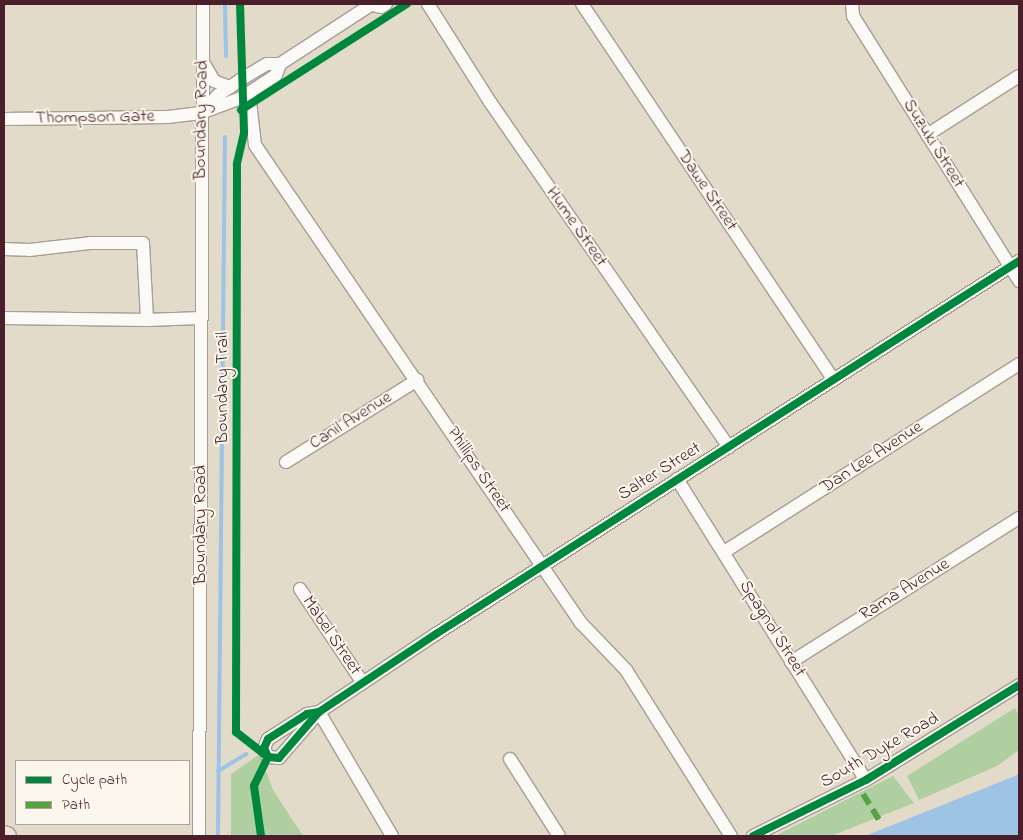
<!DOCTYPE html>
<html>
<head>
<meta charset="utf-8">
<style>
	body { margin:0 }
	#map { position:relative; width:1023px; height:840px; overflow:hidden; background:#e3dbc9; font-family:"Indie Flower",sans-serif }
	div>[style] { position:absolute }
	.green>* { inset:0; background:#afcfa0 }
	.water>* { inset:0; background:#9dc4e5 }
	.stream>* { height:4px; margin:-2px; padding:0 2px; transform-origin:2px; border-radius:2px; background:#9dc4e5 }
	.roads { filter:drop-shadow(1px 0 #a89d95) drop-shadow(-1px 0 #a89d95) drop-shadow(0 1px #a89d95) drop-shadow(0 -1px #a89d95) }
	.minor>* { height:12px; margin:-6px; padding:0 6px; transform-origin:6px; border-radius:6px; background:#fbfaf7 }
	.highway>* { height:18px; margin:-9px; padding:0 9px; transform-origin:9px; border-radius:9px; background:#ece4db }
	.quiet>* { height:6px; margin-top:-3px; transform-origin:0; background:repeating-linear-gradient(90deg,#56a243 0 12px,transparent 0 18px) }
	.cycleway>* { height:8px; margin:-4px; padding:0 4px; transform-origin:4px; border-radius:4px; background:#00873e }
	span { translate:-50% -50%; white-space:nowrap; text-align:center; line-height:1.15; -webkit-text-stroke:4px #fbf7ec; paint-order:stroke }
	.street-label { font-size:18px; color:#4a1f2b }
	.frame { position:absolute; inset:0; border:5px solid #4a1f2b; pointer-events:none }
	.legend { position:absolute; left:15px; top:760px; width:175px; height:65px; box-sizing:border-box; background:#fbf7ec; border:1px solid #b4a19f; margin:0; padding:6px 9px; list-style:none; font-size:15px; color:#4a1f2b }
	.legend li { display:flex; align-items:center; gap:10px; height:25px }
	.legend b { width:25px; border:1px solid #b4a19f }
</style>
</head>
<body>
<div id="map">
	<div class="green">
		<div style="clip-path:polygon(1015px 708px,1019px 716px,1019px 750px,997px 766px,919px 800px,907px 776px)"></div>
		<div style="clip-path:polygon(260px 754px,273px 790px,303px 836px,231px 836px,231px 774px)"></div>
		<div style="clip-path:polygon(893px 776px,914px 803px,831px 836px,775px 836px)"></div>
	</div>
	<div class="water">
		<div style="clip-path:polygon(1019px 773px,1019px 836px,865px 836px,1015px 776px)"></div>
	</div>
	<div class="stream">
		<div style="left:225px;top:4px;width:52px;rotate:88.9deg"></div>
		<div style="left:218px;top:771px;width:33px;rotate:-31deg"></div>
		<div style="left:218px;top:836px;width:699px;rotate:-89.43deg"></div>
	</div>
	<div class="roads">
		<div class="minor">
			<div style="left:428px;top:4px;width:116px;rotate:57.7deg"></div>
			<div style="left:490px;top:102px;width:420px;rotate:55.3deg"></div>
			<div style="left:582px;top:4px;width:451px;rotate:56.2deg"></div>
			<div style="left:852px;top:4px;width:12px;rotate:85deg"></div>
			<div style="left:853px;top:16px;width:313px;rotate:57.9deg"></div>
			<div style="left:372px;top:5px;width:9px;rotate:13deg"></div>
			<div style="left:381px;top:7px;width:6px;rotate:-31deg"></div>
			<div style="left:203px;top:62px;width:22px;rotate:60deg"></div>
			<div style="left:214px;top:81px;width:17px;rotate:21deg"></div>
			<div style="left:249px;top:93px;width:52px;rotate:83.4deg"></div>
			<div style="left:255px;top:145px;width:579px;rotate:55.71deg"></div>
			<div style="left:581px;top:623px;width:65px;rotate:46.2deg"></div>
			<div style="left:626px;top:670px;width:196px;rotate:57.7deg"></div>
			<div style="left:203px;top:112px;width:23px;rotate:-49deg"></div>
			<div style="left:218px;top:95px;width:27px;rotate:-34deg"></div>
			<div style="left:240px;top:80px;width:31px;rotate:-31deg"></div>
			<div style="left:267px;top:64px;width:13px"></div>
			<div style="left:280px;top:64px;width:110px;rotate:-33.1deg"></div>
			<div style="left:4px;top:119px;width:164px;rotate:-0.7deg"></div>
			<div style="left:168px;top:117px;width:33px;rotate:-7deg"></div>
			<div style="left:201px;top:113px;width:43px;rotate:-20.6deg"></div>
			<div style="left:241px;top:98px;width:42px;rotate:-33.3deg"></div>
			<div style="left:276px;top:75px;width:12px;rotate:-70deg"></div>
			<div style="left:927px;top:135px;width:109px;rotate:-32.7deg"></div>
			<div style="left:4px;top:249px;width:25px;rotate:2deg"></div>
			<div style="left:29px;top:250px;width:61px;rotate:-6.5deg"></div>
			<div style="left:90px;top:243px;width:53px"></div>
			<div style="left:143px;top:243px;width:77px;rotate:87deg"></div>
			<div style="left:147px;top:320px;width:54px;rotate:-2.1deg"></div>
			<div style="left:4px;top:318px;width:143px;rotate:0.8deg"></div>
			<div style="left:286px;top:462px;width:155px;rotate:-32deg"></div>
			<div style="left:677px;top:479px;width:355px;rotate:57.9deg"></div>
			<div style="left:724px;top:552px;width:350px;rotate:-32.5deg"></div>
			<div style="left:300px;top:589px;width:113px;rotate:56.2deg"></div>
			<div style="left:791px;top:662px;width:270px;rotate:-32.3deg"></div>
			<div style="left:319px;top:712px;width:12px;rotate:171deg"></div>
			<div style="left:307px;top:714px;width:46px;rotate:147.3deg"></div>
			<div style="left:268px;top:739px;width:10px;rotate:114deg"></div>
			<div style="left:264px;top:748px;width:10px;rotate:66deg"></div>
			<div style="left:268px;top:757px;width:11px;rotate:5deg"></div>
			<div style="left:279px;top:758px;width:61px;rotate:-49deg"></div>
			<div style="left:319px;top:712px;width:141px;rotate:-33.7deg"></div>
			<div style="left:436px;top:634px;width:692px;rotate:-32.61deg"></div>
			<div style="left:319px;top:712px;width:144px;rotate:59.5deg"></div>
			<div style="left:510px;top:759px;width:91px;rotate:57.5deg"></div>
			<div style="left:199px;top:836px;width:832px;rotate:-89.72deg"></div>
			<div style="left:753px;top:836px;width:126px;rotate:-26.4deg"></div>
			<div style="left:866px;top:780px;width:180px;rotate:-31.8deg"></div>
		</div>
		<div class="highway">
			<div style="left:4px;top:835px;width:3px;rotate:18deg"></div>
		</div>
	</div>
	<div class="quiet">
		<div style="left:863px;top:794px;width:31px;rotate:58deg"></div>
	</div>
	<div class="cycleway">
		<div style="left:240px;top:4px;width:129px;rotate:88.2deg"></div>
		<div style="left:244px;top:133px;width:32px;rotate:103deg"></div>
		<div style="left:237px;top:164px;width:568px;rotate:90.1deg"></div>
		<div style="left:236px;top:732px;width:41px;rotate:38deg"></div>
		<div style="left:268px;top:757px;width:32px;rotate:116deg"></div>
		<div style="left:254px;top:786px;width:50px;rotate:82deg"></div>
		<div style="left:241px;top:110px;width:197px;rotate:-32.6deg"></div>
		<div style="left:319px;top:712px;width:12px;rotate:171deg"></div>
		<div style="left:307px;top:714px;width:46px;rotate:147.3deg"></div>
		<div style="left:268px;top:739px;width:10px;rotate:114deg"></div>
		<div style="left:264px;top:748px;width:10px;rotate:66deg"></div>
		<div style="left:268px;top:757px;width:11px;rotate:5deg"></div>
		<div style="left:279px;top:758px;width:61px;rotate:-49deg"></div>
		<div style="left:319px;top:712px;width:141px;rotate:-33.7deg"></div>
		<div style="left:436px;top:634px;width:692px;rotate:-32.61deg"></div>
		<div style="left:753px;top:836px;width:126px;rotate:-26.4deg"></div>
		<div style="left:866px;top:780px;width:180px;rotate:-31.8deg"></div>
	</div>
	<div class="street-label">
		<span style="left:95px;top:118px;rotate:-1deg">Thompson Gate</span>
		<span style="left:202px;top:120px;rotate:-89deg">Boundary Road</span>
		<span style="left:933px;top:144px;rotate:58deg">Suzuki Street</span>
		<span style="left:707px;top:191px;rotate:56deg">Dawe Street</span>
		<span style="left:576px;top:227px;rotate:55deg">Hume Street</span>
		<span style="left:223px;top:388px;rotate:-90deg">Boundary Trail</span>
		<span style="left:351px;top:421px;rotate:-32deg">Canil Avenue</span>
		<span style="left:872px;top:458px;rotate:-33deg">Dan Lee Avenue</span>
		<span style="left:478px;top:470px;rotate:56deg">Phillips Street</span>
		<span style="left:660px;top:472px;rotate:-32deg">Salter Street</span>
		<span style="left:201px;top:525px;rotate:-90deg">Boundary Road</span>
		<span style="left:905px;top:590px;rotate:-32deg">Rama Avenue</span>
		<span style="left:772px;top:629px;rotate:58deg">Spagnol Street</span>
		<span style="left:331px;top:636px;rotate:56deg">Mabel Street</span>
		<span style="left:880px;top:751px;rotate:-30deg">South Dyke Road</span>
	</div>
	<div class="frame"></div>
	<ul class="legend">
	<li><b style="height:6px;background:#00873e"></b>Cycle path</li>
	<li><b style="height:6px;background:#56a243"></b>Path</li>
	</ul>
</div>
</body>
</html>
